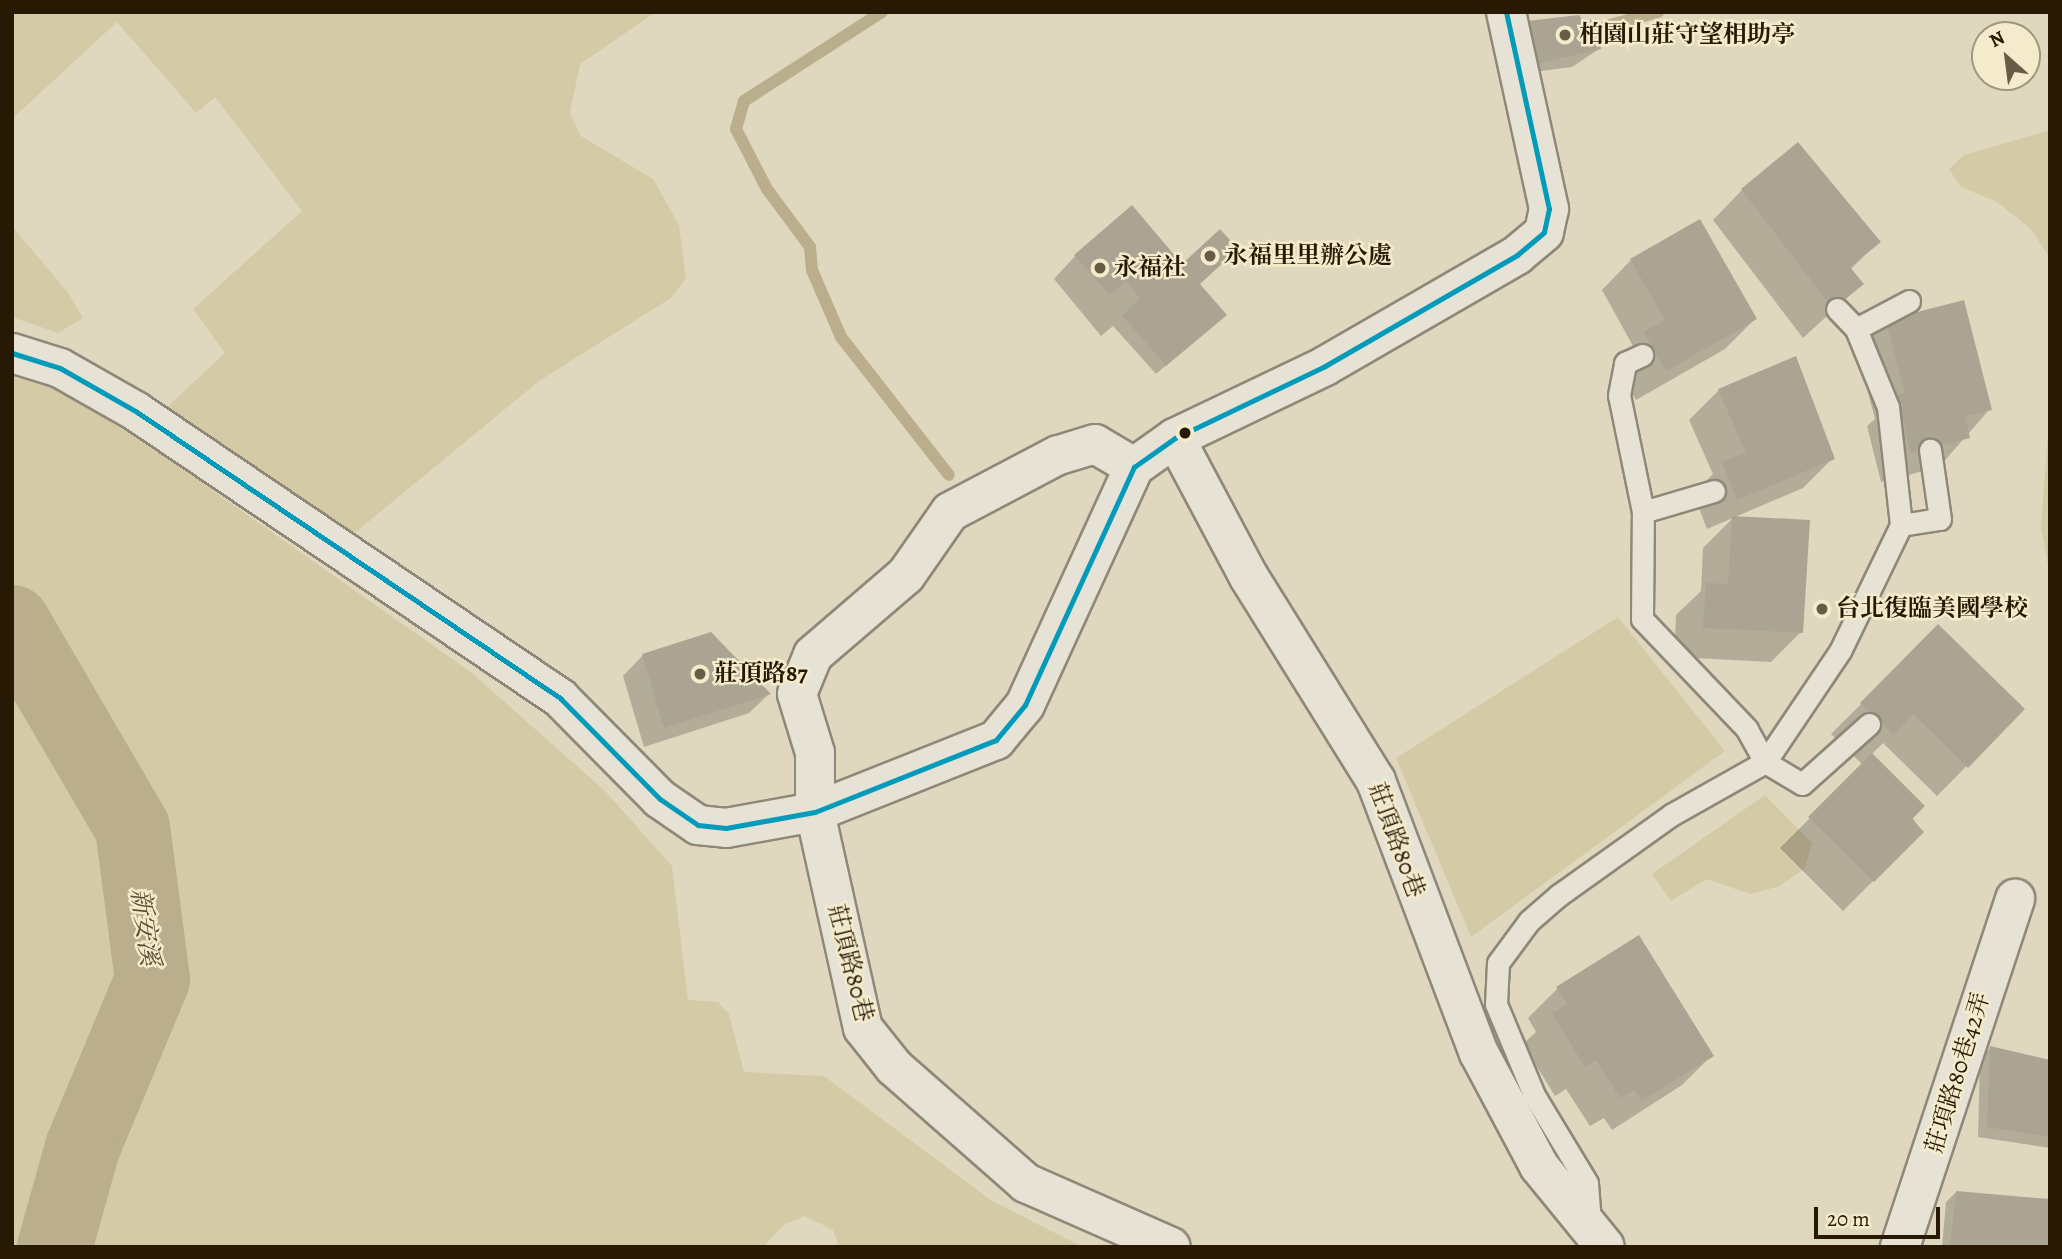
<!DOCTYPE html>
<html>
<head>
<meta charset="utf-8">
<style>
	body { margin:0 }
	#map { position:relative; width:2062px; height:1259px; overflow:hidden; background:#e0d8be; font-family:Alegreya,"Noto Serif TC",serif }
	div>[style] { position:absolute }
	.green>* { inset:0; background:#d5caa6 }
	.shadow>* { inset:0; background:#0003 }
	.stream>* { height:12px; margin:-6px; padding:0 6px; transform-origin:6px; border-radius:6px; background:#bbae8c }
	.river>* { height:75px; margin:-37.5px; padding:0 37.5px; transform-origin:37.5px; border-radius:37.5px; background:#bbae8c }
	.building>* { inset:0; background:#aba492 }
	.roads { filter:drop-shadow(2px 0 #8f8878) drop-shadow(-2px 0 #8f8878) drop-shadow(0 2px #8f8878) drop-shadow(0 -2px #8f8878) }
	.lane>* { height:21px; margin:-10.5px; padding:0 10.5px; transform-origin:10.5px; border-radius:10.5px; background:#e6e2d5 }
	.street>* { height:38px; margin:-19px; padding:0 19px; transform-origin:19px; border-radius:19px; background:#e6e2d5 }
	.bus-1>* { height:5px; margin:-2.5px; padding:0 2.5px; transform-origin:2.5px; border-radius:2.5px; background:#049bba }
	.dots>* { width:19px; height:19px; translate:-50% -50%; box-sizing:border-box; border:4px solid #f4ebcc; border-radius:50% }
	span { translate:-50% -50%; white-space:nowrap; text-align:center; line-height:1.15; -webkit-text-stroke:5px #f4ebcc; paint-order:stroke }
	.poi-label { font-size:24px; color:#281905; font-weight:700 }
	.left { translate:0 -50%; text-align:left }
	.street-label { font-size:24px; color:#281905 }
	.water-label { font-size:26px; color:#5c4d32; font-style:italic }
	.frame { position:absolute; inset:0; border:14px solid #281905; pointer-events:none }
	.north { position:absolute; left:1971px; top:21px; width:70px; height:70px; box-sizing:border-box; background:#f4ebcc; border:2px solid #a2977c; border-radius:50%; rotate:332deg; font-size:19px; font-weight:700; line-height:28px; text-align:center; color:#281905 }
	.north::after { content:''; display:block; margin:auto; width:24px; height:32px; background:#685c46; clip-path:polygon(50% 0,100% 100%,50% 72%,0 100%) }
	.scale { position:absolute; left:1814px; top:1207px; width:126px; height:32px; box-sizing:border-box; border:4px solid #281905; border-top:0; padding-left:9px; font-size:21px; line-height:24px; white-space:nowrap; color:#281905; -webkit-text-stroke:5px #f4ebcc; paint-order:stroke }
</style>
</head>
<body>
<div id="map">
	<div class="green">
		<div style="clip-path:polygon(12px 12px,656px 12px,580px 64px,570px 113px,581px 136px,653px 179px,679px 225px,686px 278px,671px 298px,539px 381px,357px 531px,341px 536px,167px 407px,225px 353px,193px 309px,302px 211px,215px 97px,196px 113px,117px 22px,12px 119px)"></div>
		<div style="clip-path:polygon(2050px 130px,2050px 259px,2032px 230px,1997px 202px,1961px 187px,1949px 169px,1964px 155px)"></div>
		<div style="clip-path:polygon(12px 226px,69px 294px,83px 318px,58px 333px,12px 317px)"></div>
		<div style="clip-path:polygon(12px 378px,38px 381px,77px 399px,175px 464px,472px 673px,605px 791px,672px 866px,688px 1000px,718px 1002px,729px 1014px,744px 1072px,824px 1076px,992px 1201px,1083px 1247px,839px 1247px,833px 1230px,805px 1216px,785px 1224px,763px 1247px,12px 1247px)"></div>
		<div style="clip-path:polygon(2050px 406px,2050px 576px,2041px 527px)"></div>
		<div style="clip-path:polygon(1618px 617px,1725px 751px,1471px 937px,1396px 758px)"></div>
		<div style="clip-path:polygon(1765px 795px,1812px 843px,1805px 868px,1780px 886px,1750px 894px,1707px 879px,1671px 901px,1652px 874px)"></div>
	</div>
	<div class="shadow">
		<div style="clip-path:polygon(1518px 33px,1599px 49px,1572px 67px,1527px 73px)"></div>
		<div style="clip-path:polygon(1742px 190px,1878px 242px,1850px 270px,1862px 284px,1803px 338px,1713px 220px)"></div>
		<div style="clip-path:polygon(1075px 256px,1214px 324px,1156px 374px,1113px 326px,1101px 336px,1054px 279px)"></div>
		<div style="clip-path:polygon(1631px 260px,1755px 319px,1725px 349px,1636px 400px,1615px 364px,1633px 346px,1602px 290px)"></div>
		<div style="clip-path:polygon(1887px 321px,1990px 409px,1939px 467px,1881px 482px,1867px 426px,1875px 419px,1857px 351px)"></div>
		<div style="clip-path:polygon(1719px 390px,1833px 458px,1803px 488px,1707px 529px,1693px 493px,1713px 474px,1689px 420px)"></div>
		<div style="clip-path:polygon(1733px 518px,1801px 632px,1771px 662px,1674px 657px,1676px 615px,1701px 591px,1703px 548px)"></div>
		<div style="clip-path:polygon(1938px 627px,2023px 709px,1937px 796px,1883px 743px,1871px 755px,1922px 832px,1843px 911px,1780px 848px,1863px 765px,1831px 734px)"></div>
		<div style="clip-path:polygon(643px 655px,769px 694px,749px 713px,644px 747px,623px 676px)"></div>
		<div style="clip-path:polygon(1557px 989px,1712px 1055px,1682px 1085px,1612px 1130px,1604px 1118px,1590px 1126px,1566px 1089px,1555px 1096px,1523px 1044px,1536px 1032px,1528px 1018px)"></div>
		<div style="clip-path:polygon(1990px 1048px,2050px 1062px,2050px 1148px,1978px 1137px,1980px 1058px)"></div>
		<div style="clip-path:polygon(1956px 1192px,2050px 1247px,1942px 1247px,1946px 1202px)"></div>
	</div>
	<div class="stream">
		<div style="left:882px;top:12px;width:164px;rotate:147.2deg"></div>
		<div style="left:744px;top:101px;width:29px;rotate:106deg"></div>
		<div style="left:736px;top:129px;width:68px;rotate:62.7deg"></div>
		<div style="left:767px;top:189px;width:72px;rotate:53.4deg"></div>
		<div style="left:810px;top:247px;width:23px;rotate:85deg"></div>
		<div style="left:812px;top:270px;width:73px;rotate:66.6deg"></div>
		<div style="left:841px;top:337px;width:175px;rotate:52deg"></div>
		<div style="left:1606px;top:26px;width:54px;rotate:-15.1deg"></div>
	</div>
	<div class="river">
		<div style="left:12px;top:622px;width:238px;rotate:59.7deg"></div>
		<div style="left:132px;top:827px;width:153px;rotate:82.5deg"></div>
		<div style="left:152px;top:979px;width:182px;rotate:112.6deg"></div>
		<div style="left:82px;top:1147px;width:104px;rotate:105.6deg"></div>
	</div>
	<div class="building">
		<div style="clip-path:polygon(1579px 15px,1582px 20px,1597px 19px,1601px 49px,1536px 64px,1527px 21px)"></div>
		<div style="clip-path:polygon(1798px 142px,1881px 242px,1850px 267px,1864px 284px,1833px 309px,1741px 189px)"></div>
		<div style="clip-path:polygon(1132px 205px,1182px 264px,1220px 229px,1238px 249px,1200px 284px,1227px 315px,1166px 366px,1122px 315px,1140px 299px,1126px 281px,1110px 295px,1074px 255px)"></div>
		<div style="clip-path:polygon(1700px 219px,1757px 319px,1666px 371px,1644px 332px,1665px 320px,1630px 259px)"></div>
		<div style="clip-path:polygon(1964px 300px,1992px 410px,1965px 416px,1970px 438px,1911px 453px,1896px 395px,1905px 393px,1886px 320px)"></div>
		<div style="clip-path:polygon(1796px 356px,1835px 459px,1737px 500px,1722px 462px,1746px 453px,1718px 389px)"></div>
		<div style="clip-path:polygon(1732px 516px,1810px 520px,1803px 633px,1703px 628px,1706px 583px,1728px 584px)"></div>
		<div style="clip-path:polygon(1938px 624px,2025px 709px,1968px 768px,1913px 714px,1893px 735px,1860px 703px)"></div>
		<div style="clip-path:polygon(711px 632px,771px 694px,664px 728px,642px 654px)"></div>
		<div style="clip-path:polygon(1872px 753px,1925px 806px,1912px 819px,1924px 832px,1874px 882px,1808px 817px)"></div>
		<div style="clip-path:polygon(1639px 935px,1714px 1056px,1642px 1101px,1634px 1090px,1620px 1098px,1596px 1060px,1585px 1067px,1552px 1013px,1567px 1004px,1556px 987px)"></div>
		<div style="clip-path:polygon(1990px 1046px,2050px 1060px,2050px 1137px,1987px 1127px)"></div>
		<div style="clip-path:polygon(1956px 1191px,2050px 1199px,2050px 1247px,1950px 1247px)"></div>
	</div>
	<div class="roads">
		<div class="lane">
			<div style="left:1837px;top:309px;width:28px;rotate:46deg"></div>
			<div style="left:1856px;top:329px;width:84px;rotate:67.7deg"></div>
			<div style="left:1888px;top:407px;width:119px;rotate:83.7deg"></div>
			<div style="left:1901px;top:525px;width:140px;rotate:115.8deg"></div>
			<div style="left:1840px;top:651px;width:134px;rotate:124deg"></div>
			<div style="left:1765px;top:762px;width:43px;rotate:30.7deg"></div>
			<div style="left:1802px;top:784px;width:90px;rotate:-41.8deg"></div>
			<div style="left:1856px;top:329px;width:60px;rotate:-27.8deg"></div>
			<div style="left:1643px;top:512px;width:74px;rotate:-16.5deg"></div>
			<div style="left:1901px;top:525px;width:39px;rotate:-9deg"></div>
			<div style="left:1940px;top:519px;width:70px;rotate:-98.2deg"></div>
			<div style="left:1590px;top:1223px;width:40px;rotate:-94.3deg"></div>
			<div style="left:1587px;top:1183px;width:103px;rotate:-121.1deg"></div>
			<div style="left:1534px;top:1095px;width:99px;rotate:-112.7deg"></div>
			<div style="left:1496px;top:1004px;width:41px;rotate:-87.2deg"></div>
			<div style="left:1498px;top:963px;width:52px;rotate:-53.6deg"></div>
			<div style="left:1529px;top:921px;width:40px;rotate:-41deg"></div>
			<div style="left:1559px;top:895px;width:138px;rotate:-35.5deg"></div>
			<div style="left:1671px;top:815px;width:108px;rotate:-29.4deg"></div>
			<div style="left:1765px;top:762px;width:38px;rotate:-119deg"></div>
			<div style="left:1747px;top:729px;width:152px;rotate:-133.7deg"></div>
			<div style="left:1642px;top:619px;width:107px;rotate:-89.5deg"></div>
			<div style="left:1643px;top:512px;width:119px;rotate:-101.6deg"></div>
			<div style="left:1619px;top:395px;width:33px;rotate:-79deg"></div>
			<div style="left:1625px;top:363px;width:19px;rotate:-25deg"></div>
		</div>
		<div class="street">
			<div style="left:12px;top:353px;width:50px;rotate:17.4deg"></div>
			<div style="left:60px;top:368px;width:89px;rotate:29.7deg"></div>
			<div style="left:137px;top:412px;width:511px;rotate:34.06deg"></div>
			<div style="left:560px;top:698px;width:142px;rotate:45.3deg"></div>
			<div style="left:660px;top:799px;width:46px;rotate:34.4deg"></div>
			<div style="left:698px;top:825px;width:28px;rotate:6deg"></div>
			<div style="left:726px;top:828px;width:90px;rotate:-10.2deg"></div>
			<div style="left:815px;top:812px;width:195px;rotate:-21.7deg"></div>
			<div style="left:996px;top:740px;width:45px;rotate:-50.4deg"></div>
			<div style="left:1025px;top:705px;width:262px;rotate:-65.4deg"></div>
			<div style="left:1134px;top:467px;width:50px;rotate:-35.3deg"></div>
			<div style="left:1175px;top:438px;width:166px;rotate:-25.6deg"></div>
			<div style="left:1325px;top:366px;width:222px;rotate:-30deg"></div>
			<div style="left:1517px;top:255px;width:35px;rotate:-40deg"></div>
			<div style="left:1544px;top:232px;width:24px;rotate:-78deg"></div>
			<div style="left:1549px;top:209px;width:202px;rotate:-102.3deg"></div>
			<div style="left:1175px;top:438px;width:157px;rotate:62deg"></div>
			<div style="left:1249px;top:577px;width:240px;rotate:58.1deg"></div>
			<div style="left:1376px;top:781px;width:291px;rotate:69.3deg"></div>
			<div style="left:1479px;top:1053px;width:128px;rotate:62deg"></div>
			<div style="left:1539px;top:1166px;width:104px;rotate:50.8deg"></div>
			<div style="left:1134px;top:467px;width:45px;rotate:-149.5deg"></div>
			<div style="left:1095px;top:444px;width:39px;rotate:163deg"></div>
			<div style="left:1058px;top:455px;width:122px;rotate:152.2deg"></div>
			<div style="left:950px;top:512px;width:77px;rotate:124.9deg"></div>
			<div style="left:906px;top:575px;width:123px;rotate:139.3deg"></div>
			<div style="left:813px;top:655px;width:42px;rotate:112.3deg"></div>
			<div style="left:797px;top:694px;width:62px;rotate:73deg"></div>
			<div style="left:815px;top:753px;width:59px;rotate:90deg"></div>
			<div style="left:815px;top:812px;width:221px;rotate:77.5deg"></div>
			<div style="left:863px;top:1028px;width:50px;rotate:51.5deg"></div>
			<div style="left:894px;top:1067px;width:176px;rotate:41.3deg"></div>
			<div style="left:1026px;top:1183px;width:158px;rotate:23.8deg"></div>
			<div style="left:1900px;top:1247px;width:367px;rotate:-71.7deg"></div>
		</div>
	</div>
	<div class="bus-1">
		<div style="left:12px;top:353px;width:50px;rotate:17.4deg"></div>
		<div style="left:60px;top:368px;width:89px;rotate:29.7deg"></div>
		<div style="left:137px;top:412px;width:511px;rotate:34.06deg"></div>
		<div style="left:560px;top:698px;width:142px;rotate:45.3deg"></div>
		<div style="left:660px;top:799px;width:46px;rotate:34.4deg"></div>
		<div style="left:698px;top:825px;width:28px;rotate:6deg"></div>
		<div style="left:726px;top:828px;width:90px;rotate:-10.2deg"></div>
		<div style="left:815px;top:812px;width:195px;rotate:-21.7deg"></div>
		<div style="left:996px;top:740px;width:45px;rotate:-50.4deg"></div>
		<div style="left:1025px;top:705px;width:262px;rotate:-65.4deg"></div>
		<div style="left:1134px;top:467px;width:50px;rotate:-35.3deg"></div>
		<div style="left:1175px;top:438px;width:166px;rotate:-25.6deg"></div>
		<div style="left:1325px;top:366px;width:222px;rotate:-30deg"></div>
		<div style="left:1517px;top:255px;width:35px;rotate:-40deg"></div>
		<div style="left:1544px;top:232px;width:24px;rotate:-78deg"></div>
		<div style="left:1549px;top:209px;width:202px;rotate:-102.3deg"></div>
	</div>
	<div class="dots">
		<div style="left:1565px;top:35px;background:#685c46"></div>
		<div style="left:1210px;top:256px;background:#685c46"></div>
		<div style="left:1100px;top:268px;background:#685c46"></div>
		<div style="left:1185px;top:433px;background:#281905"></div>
		<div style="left:1822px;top:609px;background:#685c46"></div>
		<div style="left:700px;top:674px;background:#685c46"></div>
	</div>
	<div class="poi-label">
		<span class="left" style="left:1579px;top:35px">柏園山莊守望相助亭</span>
		<span class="left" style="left:1224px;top:256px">永福里里辦公處</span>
		<span class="left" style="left:1114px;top:268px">永福社</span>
		<span class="left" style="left:1836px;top:609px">台北復臨美國學校</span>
		<span class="left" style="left:714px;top:674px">莊頂路87</span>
	</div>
	<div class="street-label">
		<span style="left:1396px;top:840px;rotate:70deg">莊頂路80巷</span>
		<span style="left:850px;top:963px;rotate:76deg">莊頂路80巷</span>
		<span style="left:1958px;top:1073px;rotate:-73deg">莊項路80巷42弄</span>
	</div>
	<div class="water-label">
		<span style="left:145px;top:927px;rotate:82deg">新安溪</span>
	</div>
	<div class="frame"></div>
	<div class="north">N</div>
	<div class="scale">20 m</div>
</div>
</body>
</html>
